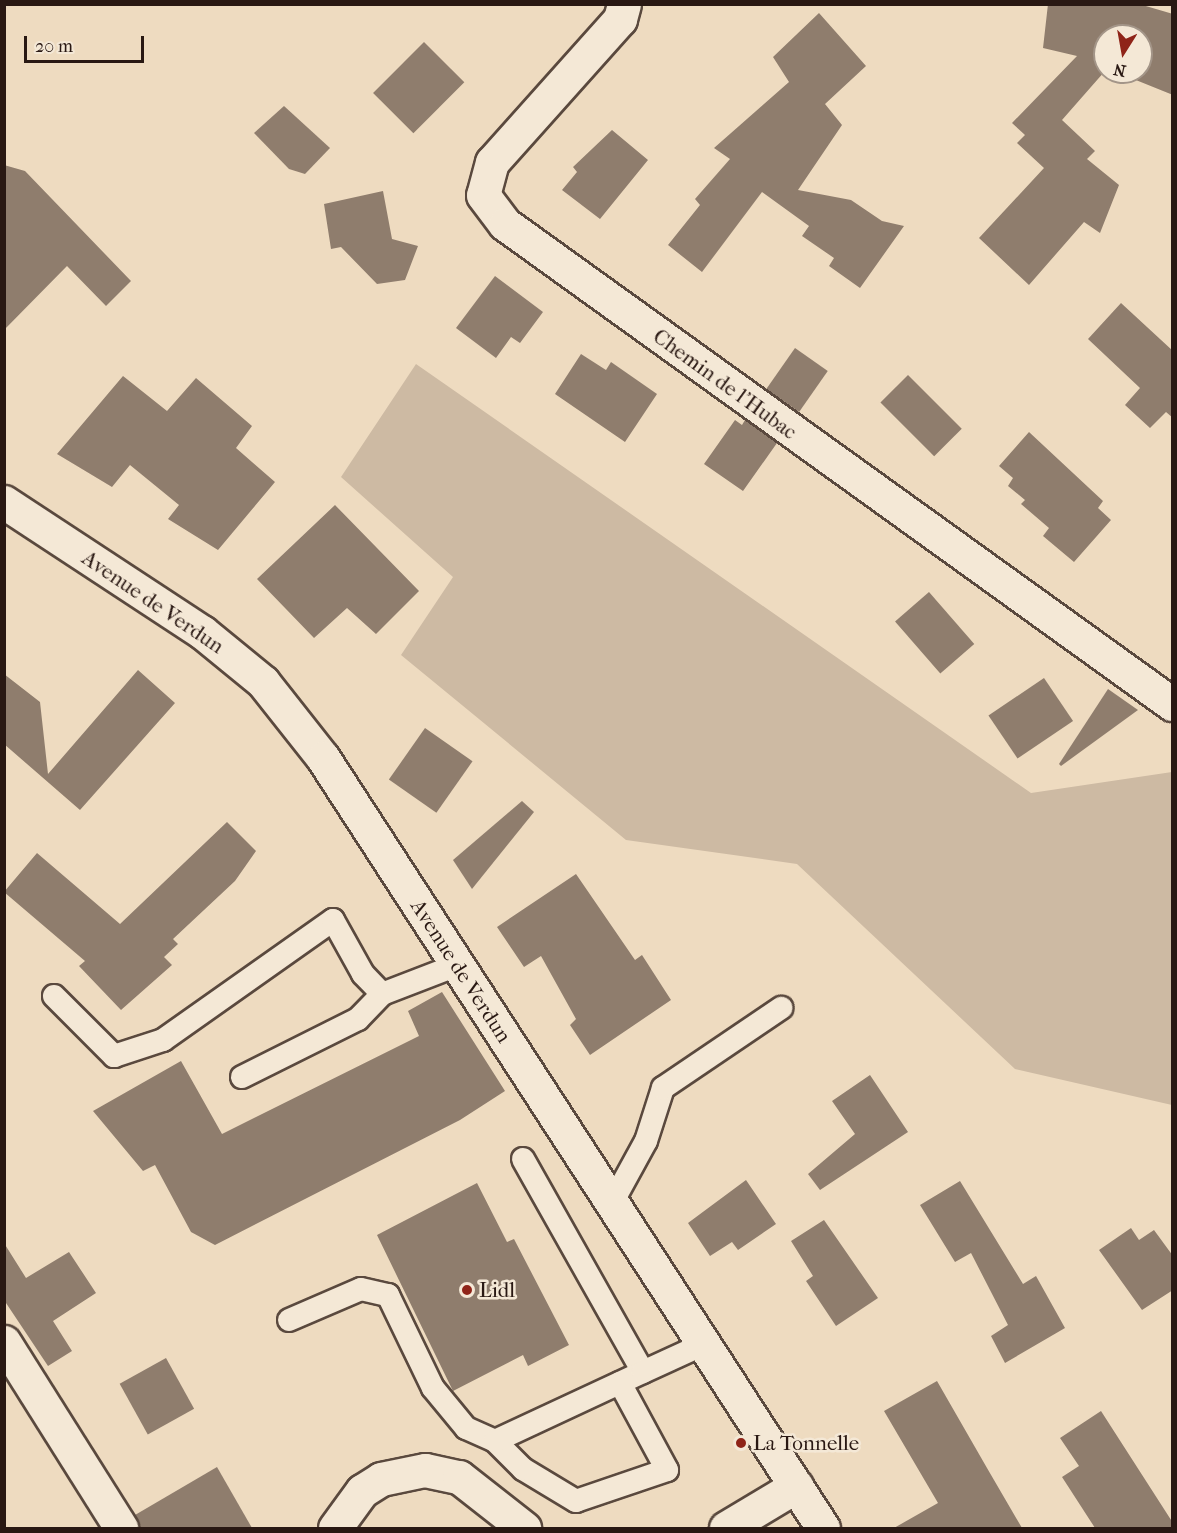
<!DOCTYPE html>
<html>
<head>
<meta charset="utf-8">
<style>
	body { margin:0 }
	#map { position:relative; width:1177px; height:1533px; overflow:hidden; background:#eedbc0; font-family:"IM FELL French Canon",serif }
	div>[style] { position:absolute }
	.green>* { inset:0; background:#cdbaa3 }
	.building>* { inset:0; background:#8f7d6d; transform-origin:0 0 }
	.roads { filter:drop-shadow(2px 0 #5a493e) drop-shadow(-2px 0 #5a493e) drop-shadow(0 2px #5a493e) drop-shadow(0 -2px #5a493e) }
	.service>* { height:22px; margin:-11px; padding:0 11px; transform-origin:11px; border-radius:11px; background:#f4e8d6 }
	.minor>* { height:33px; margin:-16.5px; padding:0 16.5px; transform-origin:16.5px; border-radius:16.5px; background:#f4e8d6 }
	.secondary>* { height:33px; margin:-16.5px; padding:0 16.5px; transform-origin:16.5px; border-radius:16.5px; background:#f4e8d6 }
	.dots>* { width:16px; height:16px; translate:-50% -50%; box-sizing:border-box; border:3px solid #f4e8d6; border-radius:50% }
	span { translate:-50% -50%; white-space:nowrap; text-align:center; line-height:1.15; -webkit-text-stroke:5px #f4e8d6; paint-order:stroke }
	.street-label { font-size:21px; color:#291813 }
	.poi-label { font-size:21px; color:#291813 }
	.left { translate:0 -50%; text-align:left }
	.frame { position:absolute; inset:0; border:6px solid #291813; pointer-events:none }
	.north { position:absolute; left:1093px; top:24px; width:60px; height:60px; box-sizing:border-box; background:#f4e8d6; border:2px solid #a39588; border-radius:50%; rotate:191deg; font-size:16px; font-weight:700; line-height:24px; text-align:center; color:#291813 }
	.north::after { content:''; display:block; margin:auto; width:21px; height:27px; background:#8f2418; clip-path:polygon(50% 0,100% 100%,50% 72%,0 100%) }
	.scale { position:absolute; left:24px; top:36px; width:120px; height:27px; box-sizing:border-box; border:3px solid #291813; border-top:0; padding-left:8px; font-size:18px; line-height:21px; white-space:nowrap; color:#291813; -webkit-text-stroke:4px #f4e8d6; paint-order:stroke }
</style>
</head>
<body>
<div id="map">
	<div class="green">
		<div style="clip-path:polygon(416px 364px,1031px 793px,1172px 772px,1172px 1105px,1015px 1069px,797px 864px,626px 840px,401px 655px,453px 577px,341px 477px)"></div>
	</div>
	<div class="building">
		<div style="clip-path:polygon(1048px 4px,1139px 4px,1173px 14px,1173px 95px,1116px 72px,1141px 72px,1141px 36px,1105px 36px,1105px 71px,1062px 120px,1095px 151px,1087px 159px,1119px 185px,1100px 233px,1084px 222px,1029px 285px,979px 238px,1044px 168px,1017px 143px,1025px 135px,1012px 123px,1077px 56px,1043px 48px)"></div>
		<div style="clip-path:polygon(819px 13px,866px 66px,825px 104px,842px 125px,798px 190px,851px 200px,882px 221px,904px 226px,860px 288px,829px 266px,834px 258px,802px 236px,809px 226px,762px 192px,702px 272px,668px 245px,700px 205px,695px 199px,730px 159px,714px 148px,789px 82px,773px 57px)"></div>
		<div style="left:424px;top:42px;width:57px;height:72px;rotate:45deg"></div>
		<div style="clip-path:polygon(284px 106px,330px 148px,305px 174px,289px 169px,254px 133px)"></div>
		<div style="clip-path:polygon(612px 130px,648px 160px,600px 219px,562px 190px,577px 172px,573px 167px)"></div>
		<div style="clip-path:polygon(4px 165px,25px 171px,131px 281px,106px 306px,67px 266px,4px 330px)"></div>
		<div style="clip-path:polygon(383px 191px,392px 239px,418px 246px,405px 280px,377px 284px,341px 247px,331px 249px,324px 204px)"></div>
		<div style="clip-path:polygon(495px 276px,543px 312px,520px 343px,511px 337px,496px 358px,456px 328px)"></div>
		<div style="clip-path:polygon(1121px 303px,1173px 351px,1173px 418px,1166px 412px,1150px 428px,1125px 405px,1140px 388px,1088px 339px)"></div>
		<div style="left:795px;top:348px;width:40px;height:50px;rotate:35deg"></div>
		<div style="clip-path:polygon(581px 354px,606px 370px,611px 362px,657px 394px,625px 442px,555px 394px)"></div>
		<div style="left:908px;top:375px;width:76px;height:39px;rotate:45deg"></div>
		<div style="clip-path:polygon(123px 376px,167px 411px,196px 378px,252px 426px,236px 448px,275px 482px,218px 550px,168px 519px,179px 505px,130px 465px,112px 487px,57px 454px)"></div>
		<div style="clip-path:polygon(735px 420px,742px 425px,745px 420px,777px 443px,743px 491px,704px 464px)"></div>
		<div style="clip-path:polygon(1029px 432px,1103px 501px,1098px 508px,1111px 520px,1074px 562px,1043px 536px,1049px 528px,1021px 504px,1025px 500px,1008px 486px,1013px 478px,999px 466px)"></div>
		<div style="clip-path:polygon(335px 505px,419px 591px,376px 634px,347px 608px,314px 638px,257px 579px)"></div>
		<div style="left:929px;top:592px;width:69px;height:45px;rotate:49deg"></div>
		<div style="clip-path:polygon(138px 670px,175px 703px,80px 810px,4px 744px,4px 674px,40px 702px,48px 774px)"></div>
		<div style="left:1044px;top:678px;width:52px;height:67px;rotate:56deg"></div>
		<div style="clip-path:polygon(1108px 689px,1138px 710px,1061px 766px,1059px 764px)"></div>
		<div style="left:425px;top:728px;width:58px;height:63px;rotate:35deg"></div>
		<div style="clip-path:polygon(522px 801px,534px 812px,472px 889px,453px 860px)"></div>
		<div style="clip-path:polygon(227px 822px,256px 851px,235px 881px,173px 939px,178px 944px,164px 957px,172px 965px,121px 1010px,79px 966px,85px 961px,4px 892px,37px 853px,120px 924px)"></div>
		<div style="clip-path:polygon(576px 874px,635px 960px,642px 955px,671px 1000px,590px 1055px,570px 1025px,576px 1019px,541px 956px,524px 967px,497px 927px)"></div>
		<div style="clip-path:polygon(442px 992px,505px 1091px,460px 1120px,215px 1245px,191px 1232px,155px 1165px,143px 1171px,93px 1111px,181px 1061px,222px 1134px,419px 1036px,408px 1011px)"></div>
		<div style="clip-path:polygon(870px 1075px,908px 1132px,820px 1190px,808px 1174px,855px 1134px,832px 1101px)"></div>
		<div style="clip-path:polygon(746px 1180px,776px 1224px,738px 1250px,732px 1242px,710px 1256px,688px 1223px)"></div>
		<div style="clip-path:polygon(960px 1181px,1023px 1284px,1036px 1276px,1065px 1328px,1005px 1363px,991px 1336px,1008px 1325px,971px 1253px,955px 1262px,920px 1205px)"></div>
		<div style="clip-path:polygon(477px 1183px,507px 1242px,514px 1239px,569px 1345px,528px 1366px,523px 1355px,453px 1391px,377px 1235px)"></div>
		<div style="clip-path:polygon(824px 1220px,878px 1298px,836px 1326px,806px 1281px,813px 1276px,791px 1241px)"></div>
		<div style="clip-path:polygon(1131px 1228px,1139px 1240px,1154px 1230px,1173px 1256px,1173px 1290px,1142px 1310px,1099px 1250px)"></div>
		<div style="clip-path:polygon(4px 1243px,26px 1278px,69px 1252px,96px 1293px,53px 1321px,72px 1351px,48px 1366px,4px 1300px)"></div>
		<div style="left:166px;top:1358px;width:58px;height:53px;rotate:61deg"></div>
		<div style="clip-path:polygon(937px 1381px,987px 1468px,1022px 1528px,894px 1528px,938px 1503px,884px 1411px)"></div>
		<div style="clip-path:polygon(1101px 1411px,1173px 1523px,1173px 1528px,1095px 1528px,1062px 1477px,1079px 1466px,1060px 1438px)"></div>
		<div style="clip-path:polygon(217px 1467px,252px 1528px,140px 1528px,135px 1515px)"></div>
	</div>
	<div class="roads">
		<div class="service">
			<div style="left:54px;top:996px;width:85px;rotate:45deg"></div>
			<div style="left:114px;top:1056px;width:52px;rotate:-18.1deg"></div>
			<div style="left:163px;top:1040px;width:208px;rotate:-35.2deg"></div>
			<div style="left:333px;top:920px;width:62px;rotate:60.9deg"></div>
			<div style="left:363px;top:974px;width:28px;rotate:46deg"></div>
			<div style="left:382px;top:994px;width:80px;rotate:-21.1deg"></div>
			<div style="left:242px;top:1077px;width:130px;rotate:-26.6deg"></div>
			<div style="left:358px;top:1019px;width:35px;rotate:-46deg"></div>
			<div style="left:523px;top:1159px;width:244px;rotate:60.6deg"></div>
			<div style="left:612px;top:1203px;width:71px;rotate:-61.3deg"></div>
			<div style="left:646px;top:1141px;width:56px;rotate:-72.2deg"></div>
			<div style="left:663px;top:1088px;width:143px;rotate:-34.1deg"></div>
			<div style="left:289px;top:1320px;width:78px;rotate:-23.3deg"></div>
			<div style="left:361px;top:1289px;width:28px;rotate:13deg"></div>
			<div style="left:388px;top:1295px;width:103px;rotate:64.2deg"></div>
			<div style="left:433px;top:1388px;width:52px;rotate:50.5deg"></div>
			<div style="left:466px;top:1428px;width:32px;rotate:24deg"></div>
			<div style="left:620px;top:1383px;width:99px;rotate:61.6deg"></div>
			<div style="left:667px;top:1470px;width:96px;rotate:161.2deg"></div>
			<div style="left:576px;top:1501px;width:62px;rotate:-148.9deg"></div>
			<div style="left:523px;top:1469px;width:40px;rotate:-135deg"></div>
			<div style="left:495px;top:1441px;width:163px;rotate:-25deg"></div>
			<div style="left:643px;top:1372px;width:67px;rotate:-24.7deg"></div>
		</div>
		<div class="minor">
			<div style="left:624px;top:4px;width:16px;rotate:105deg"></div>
			<div style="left:620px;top:19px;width:192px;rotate:131.8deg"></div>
			<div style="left:492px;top:162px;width:34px;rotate:105deg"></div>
			<div style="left:483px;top:195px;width:36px;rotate:53deg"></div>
			<div style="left:505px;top:224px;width:822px;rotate:35.74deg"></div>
			<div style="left:4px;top:1342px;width:220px;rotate:57.8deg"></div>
			<div style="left:335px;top:1528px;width:46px;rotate:-53.9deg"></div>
			<div style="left:362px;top:1491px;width:22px;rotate:-32deg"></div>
			<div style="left:381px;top:1479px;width:45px;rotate:-11.6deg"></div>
			<div style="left:425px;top:1470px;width:35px;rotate:12deg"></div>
			<div style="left:459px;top:1477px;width:83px;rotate:38.1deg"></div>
			<div style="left:726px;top:1528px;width:82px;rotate:-31deg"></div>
		</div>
		<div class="secondary">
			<div style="left:4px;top:502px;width:237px;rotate:33.3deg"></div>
			<div style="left:202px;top:632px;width:79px;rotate:39.3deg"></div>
			<div style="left:263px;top:682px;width:97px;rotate:51.7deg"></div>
			<div style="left:323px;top:758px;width:918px;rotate:57deg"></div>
		</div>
	</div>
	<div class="dots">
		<div style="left:467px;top:1290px;background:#8f2418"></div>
		<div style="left:741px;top:1443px;background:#8f2418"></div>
	</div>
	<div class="street-label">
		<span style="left:725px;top:384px;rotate:36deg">Chemin de l'Hubac</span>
		<span style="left:153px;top:602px;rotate:34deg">Avenue de Verdun</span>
		<span style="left:461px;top:971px;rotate:57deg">Avenue de Verdun</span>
	</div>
	<div class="poi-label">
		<span class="left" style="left:479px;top:1290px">Lidl</span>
		<span class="left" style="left:753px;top:1443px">La Tonnelle</span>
	</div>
	<div class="frame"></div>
	<div class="north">N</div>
	<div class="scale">20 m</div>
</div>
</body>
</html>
